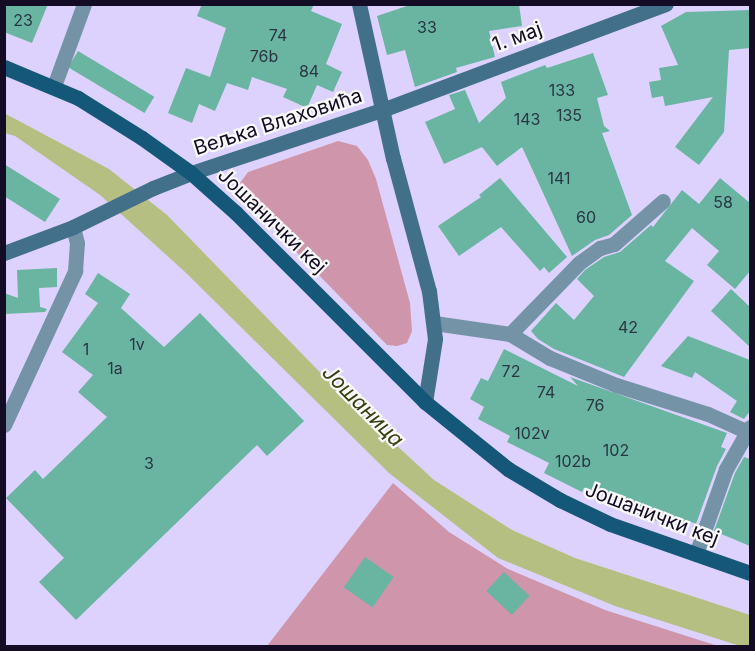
<!DOCTYPE html>
<html>
<head>
<meta charset="utf-8">
<style>
	body { margin:0 }
	#map { position:relative; width:755px; height:651px; overflow:hidden; background:#dcd2fd; font-family:Inter,sans-serif }
	div>[style] { position:absolute }
	.green>* { inset:0; background:#cf95aa }
	.water>* { inset:0; background:#b5bf82 }
	.building>* { inset:0; background:#69b5a1; transform-origin:0 0 }
	.street>* { height:15px; margin:-7.5px; padding:0 7.5px; transform-origin:7.5px; border-radius:7.5px; background:#7493a6 }
	.secondary>* { height:15px; margin:-7.5px; padding:0 7.5px; transform-origin:7.5px; border-radius:7.5px; background:#42708b }
	.primary>* { height:15px; margin:-7.5px; padding:0 7.5px; transform-origin:7.5px; border-radius:7.5px; background:#145778 }
	span { translate:-50% -50%; white-space:nowrap; text-align:center; line-height:1.15; -webkit-text-stroke:4.5px #fafafa; paint-order:stroke }
	.number-label { font-size:16px; color:#293643 }
	.number-label span { -webkit-text-stroke-width:0 }
	.street-label { font-size:20px; color:#140c24 }
	.water-label { font-size:21px; color:#3a3f11; font-style:italic }
	.frame { position:absolute; inset:0; border:6px solid #140c24; pointer-events:none }
</style>
</head>
<body>
<div id="map">
	<div class="green">
		<div style="clip-path:polygon(338px 141px,357px 146px,368px 160px,376px 179px,410px 303px,412px 331px,407px 343px,397px 346px,387px 345px,239px 193px,240px 183px,248px 172px)"></div>
		<div style="clip-path:polygon(393px 483px,449px 532px,508px 569px,605px 610px,718px 646px,267px 646px)"></div>
	</div>
	<div class="water">
		<div style="clip-path:polygon(4px 113px,109px 169px,167px 215px,344px 397px,434px 480px,512px 530px,575px 558px,750px 615px,750px 646px,740px 646px,615px 606px,498px 558px,389px 473px,184px 271px,100px 195px,15px 136px,5px 133px)"></div>
	</div>
	<div class="building">
		<div style="clip-path:polygon(4px 4px,48px 4px,32px 43px,4px 32px)"></div>
		<div style="clip-path:polygon(202px 4px,314px 4px,311px 11px,342px 24px,326px 64px,342px 72px,333px 92px,317px 85px,307px 108px,283px 97px,287px 89px,252px 77px,248px 90px,227px 83px,215px 111px,199px 104px,192px 123px,168px 113px,186px 68px,210px 77px,226px 28px,197px 16px)"></div>
		<div style="clip-path:polygon(413px 4px,519px 4px,522px 26px,489px 31px,495px 57px,456px 68px,457px 72px,415px 87px,405px 50px,387px 55px,377px 16px)"></div>
		<div style="clip-path:polygon(750px 10px,750px 48px,729px 50px,724px 132px,699px 165px,675px 147px,713px 97px,665px 106px,663px 96px,652px 98px,649px 82px,661px 80px,659px 68px,678px 65px,661px 26px,686px 12px)"></div>
		<div style="left:78px;top:51px;width:89px;height:19px;rotate:31deg"></div>
		<div style="clip-path:polygon(593px 53px,608px 95px,597px 98px,604px 126px,610px 131px,602px 133px,632px 215px,609px 235px,595px 240px,572px 256px,522px 147px,497px 166px,482px 147px,444px 164px,425px 122px,455px 109px,449px 95px,465px 90px,479px 123px,506px 98px,501px 82px,545px 65px,547px 68px)"></div>
		<div style="clip-path:polygon(4px 164px,60px 199px,45px 222px,4px 196px)"></div>
		<div style="clip-path:polygon(500px 178px,567px 257px,549px 273px,544px 267px,540px 271px,501px 227px,459px 256px,438px 226px,481px 197px,479px 195px)"></div>
		<div style="clip-path:polygon(720px 178px,750px 203px,750px 271px,735px 289px,707px 265px,719px 251px,692px 228px,665px 261px,694px 281px,624px 377px,554px 349px,538px 339px,531px 331px,556px 303px,574px 320px,594px 296px,577px 279px,585px 270px,604px 257px,620px 252px,651px 225px,653px 227px,682px 190px,699px 204px)"></div>
		<div style="clip-path:polygon(57px 268px,57px 287px,39px 288px,40px 307px,47px 309px,45px 312px,4px 314px,4px 293px,18px 298px,17px 270px)"></div>
		<div style="clip-path:polygon(98px 273px,130px 294px,121px 308px,164px 347px,200px 313px,304px 421px,267px 456px,257px 445px,76px 620px,39px 582px,64px 558px,6px 498px,35px 470px,43px 479px,107px 417px,78px 392px,93px 375px,62px 352px,98px 303px,85px 294px)"></div>
		<div style="clip-path:polygon(731px 289px,750px 307px,750px 347px,711px 311px)"></div>
		<div style="clip-path:polygon(688px 336px,750px 360px,750px 411px,744px 419px,730px 412px,737px 401px,695px 372px,692px 378px,661px 366px)"></div>
		<div style="clip-path:polygon(504px 349px,578px 386px,570px 377px,727px 433px,721px 447px,726px 449px,717px 466px,696px 524px,689px 521px,685px 532px,615px 505px,617px 500px,584px 488px,582px 492px,544px 473px,549px 463px,507px 442px,510px 436px,478px 419px,484px 407px,470px 399px,481px 378px,488px 381px)"></div>
		<div style="clip-path:polygon(744px 457px,750px 459px,750px 546px,714px 531px,735px 473px)"></div>
		<div style="left:365px;top:557px;width:35px;height:37px;rotate:35deg"></div>
		<div style="left:504px;top:572px;width:35px;height:26px;rotate:43deg"></div>
	</div>
	<div class="street">
		<div style="left:54px;top:86px;width:87px;rotate:-69.9deg"></div>
		<div style="left:434px;top:323px;width:77px;rotate:8.2deg"></div>
		<div style="left:510px;top:334px;width:47px;rotate:31deg"></div>
		<div style="left:550px;top:358px;width:71px;rotate:22.2deg"></div>
		<div style="left:616px;top:385px;width:96px;rotate:17.5deg"></div>
		<div style="left:708px;top:414px;width:44px;rotate:24.2deg"></div>
		<div style="left:510px;top:334px;width:99px;rotate:-45.8deg"></div>
		<div style="left:579px;top:263px;width:26px;rotate:-36deg"></div>
		<div style="left:600px;top:248px;width:15px;rotate:-16deg"></div>
		<div style="left:614px;top:244px;width:65px;rotate:-41.3deg"></div>
		<div style="left:4px;top:425px;width:170px;rotate:-65.2deg"></div>
		<div style="left:75px;top:271px;width:28px;rotate:-86deg"></div>
		<div style="left:77px;top:243px;width:16px;rotate:-104deg"></div>
		<div style="left:696px;top:554px;width:90px;rotate:-70.6deg"></div>
		<div style="left:726px;top:469px;width:48px;rotate:-60.3deg"></div>
	</div>
	<div class="secondary">
		<div style="left:359px;top:4px;width:158px;rotate:77.6deg"></div>
		<div style="left:393px;top:158px;width:138px;rotate:74.9deg"></div>
		<div style="left:429px;top:291px;width:48px;rotate:82.9deg"></div>
		<div style="left:435px;top:339px;width:64px;rotate:99deg"></div>
		<div style="left:4px;top:253px;width:74px;rotate:-20.6deg"></div>
		<div style="left:73px;top:227px;width:89px;rotate:-26deg"></div>
		<div style="left:153px;top:188px;width:41px;rotate:-21.5deg"></div>
		<div style="left:191px;top:173px;width:201px;rotate:-18.3deg"></div>
		<div style="left:382px;top:110px;width:303px;rotate:-20.5deg"></div>
	</div>
	<div class="primary">
		<div style="left:4px;top:67px;width:80px;rotate:22.7deg"></div>
		<div style="left:78px;top:98px;width:75px;rotate:32deg"></div>
		<div style="left:142px;top:138px;width:60px;rotate:35.5deg"></div>
		<div style="left:191px;top:173px;width:60px;rotate:41.6deg"></div>
		<div style="left:236px;top:213px;width:267px;rotate:45deg"></div>
		<div style="left:425px;top:402px;width:107px;rotate:38.9deg"></div>
		<div style="left:508px;top:469px;width:61px;rotate:30.8deg"></div>
		<div style="left:560px;top:500px;width:55px;rotate:25.6deg"></div>
		<div style="left:610px;top:524px;width:148px;rotate:19.3deg"></div>
	</div>
	<div class="number-label">
		<span style="left:23px;top:20px">23</span>
		<span style="left:427px;top:27px">33</span>
		<span style="left:278px;top:35px">74</span>
		<span style="left:264px;top:56px">76b</span>
		<span style="left:309px;top:71px">84</span>
		<span style="left:562px;top:90px">133</span>
		<span style="left:569px;top:115px">135</span>
		<span style="left:527px;top:119px">143</span>
		<span style="left:559px;top:178px">141</span>
		<span style="left:723px;top:202px">58</span>
		<span style="left:586px;top:217px">60</span>
		<span style="left:628px;top:327px">42</span>
		<span style="left:137px;top:344px">1v</span>
		<span style="left:86px;top:349px">1</span>
		<span style="left:115px;top:368px">1a</span>
		<span style="left:511px;top:371px">72</span>
		<span style="left:546px;top:392px">74</span>
		<span style="left:595px;top:405px">76</span>
		<span style="left:532px;top:433px">102v</span>
		<span style="left:616px;top:450px">102</span>
		<span style="left:573px;top:461px">102b</span>
		<span style="left:149px;top:463px">3</span>
	</div>
	<div class="street-label">
		<span style="left:517px;top:37px;rotate:-20deg">1. мај</span>
		<span style="left:278px;top:122px;rotate:-18deg">Вељка Влаховића</span>
		<span style="left:272px;top:221px;rotate:44deg">Јошанички кеј</span>
		<span style="left:652px;top:514px;rotate:21deg">Јошанички кеј</span>
	</div>
	<div class="water-label">
		<span style="left:363px;top:406px;rotate:45deg">Јошаница</span>
	</div>
	<div class="frame"></div>
</div>
</body>
</html>
